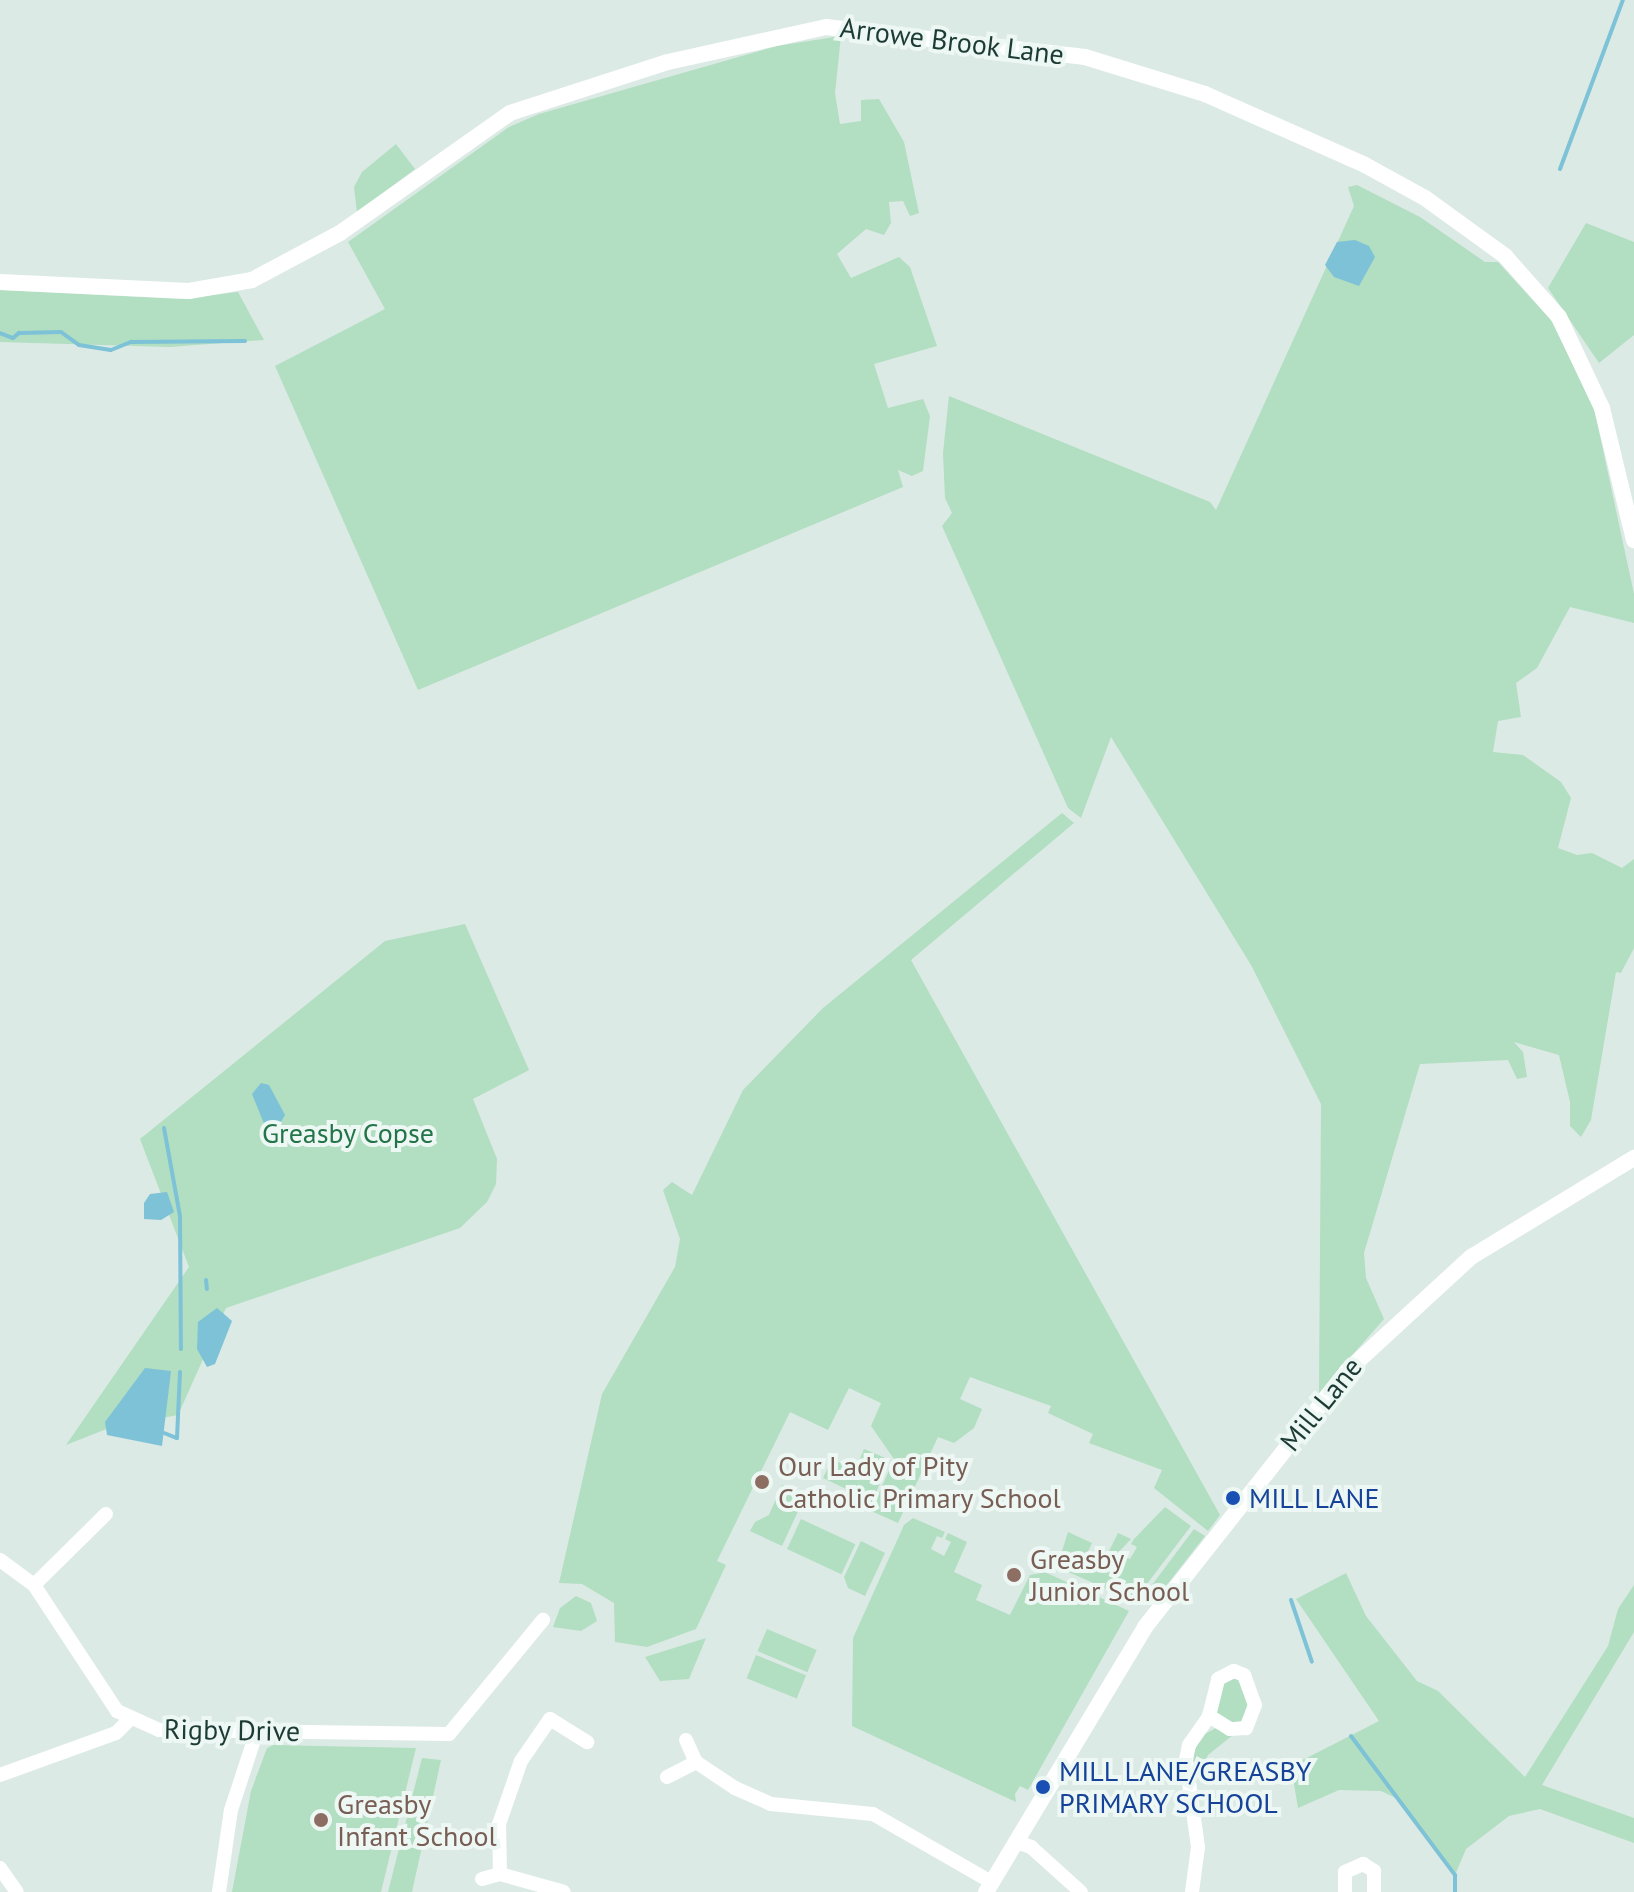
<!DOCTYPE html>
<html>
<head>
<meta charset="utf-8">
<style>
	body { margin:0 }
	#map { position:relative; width:1634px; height:1892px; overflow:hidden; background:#dceae5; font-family:"PT Sans",sans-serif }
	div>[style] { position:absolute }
	.green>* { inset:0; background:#b2dec1; transform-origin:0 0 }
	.water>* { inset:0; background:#7dc2d6 }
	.stream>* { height:4px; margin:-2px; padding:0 2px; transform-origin:2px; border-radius:2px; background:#7dc2d6 }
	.minor>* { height:14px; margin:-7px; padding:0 7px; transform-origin:7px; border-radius:7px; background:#fff }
	.tertiary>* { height:16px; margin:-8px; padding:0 8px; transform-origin:8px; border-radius:8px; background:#fff }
	.dots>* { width:22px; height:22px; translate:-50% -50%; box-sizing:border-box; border:4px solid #edf7f3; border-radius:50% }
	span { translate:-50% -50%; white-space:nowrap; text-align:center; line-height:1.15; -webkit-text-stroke:8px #edf7f3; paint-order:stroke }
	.street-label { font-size:28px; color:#1d3b35 }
	.park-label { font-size:28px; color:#237549 }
	.education-label { font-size:28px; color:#785e54 }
	.left { translate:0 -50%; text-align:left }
	.transit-label { font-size:28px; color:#164399 }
</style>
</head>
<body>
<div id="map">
	<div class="green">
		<div style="clip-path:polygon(841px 36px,835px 93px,840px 124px,861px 121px,861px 100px,879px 99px,904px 142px,919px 213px,910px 216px,903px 201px,889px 202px,891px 223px,884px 235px,866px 229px,837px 254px,851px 278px,899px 257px,910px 267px,937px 346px,874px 364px,888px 408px,923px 399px,930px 416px,923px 471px,912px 476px,898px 470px,903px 487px,418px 690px,275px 366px,385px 309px,348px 242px,509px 127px,539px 114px,777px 46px)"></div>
		<div style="clip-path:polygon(396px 144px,415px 169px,357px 212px,354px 187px,362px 172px)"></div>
		<div style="clip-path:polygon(1357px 185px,1420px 217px,1485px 262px,1498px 262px,1551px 320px,1594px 408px,1634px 594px,1634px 623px,1570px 607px,1537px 668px,1516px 683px,1521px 717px,1498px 721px,1493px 752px,1523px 755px,1561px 782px,1571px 798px,1558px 848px,1577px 855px,1592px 853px,1622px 868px,1634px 859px,1634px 948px,1621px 973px,1616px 972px,1591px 1120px,1581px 1137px,1570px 1126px,1570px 1102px,1559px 1055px,1514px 1042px,1523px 1052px,1527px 1077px,1517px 1079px,1508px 1060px,1420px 1064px,1364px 1253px,1366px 1278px,1384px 1319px,1319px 1393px,1321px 1104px,1251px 965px,1111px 737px,1081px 818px,1068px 808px,942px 526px,952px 513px,945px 498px,943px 453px,949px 396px,1210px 502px,1216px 510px,1354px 206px,1348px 187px)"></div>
		<div style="clip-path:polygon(1586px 223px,1634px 242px,1634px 335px,1599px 363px,1548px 288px)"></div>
		<div style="clip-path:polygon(0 290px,181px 299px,238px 292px,264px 340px,170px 347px,0 342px)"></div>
		<div style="clip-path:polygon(1062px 813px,1074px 823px,911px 960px,1220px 1515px,1208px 1531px,1154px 1488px,1162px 1470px,1089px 1443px,1093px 1434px,1048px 1413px,1051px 1406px,970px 1377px,960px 1399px,982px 1409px,974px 1428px,954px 1443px,938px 1437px,898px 1523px,871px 1511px,894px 1459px,871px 1426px,881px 1403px,849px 1388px,828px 1430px,790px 1412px,717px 1561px,726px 1565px,696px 1629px,647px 1647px,615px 1642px,614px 1603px,582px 1584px,559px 1583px,602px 1394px,675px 1267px,680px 1239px,663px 1190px,672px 1182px,692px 1195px,743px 1090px,823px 1008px)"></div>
		<div style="clip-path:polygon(465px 924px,529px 1070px,473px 1099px,497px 1159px,496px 1184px,487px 1202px,460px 1228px,226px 1308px,178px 1415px,109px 1428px,66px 1445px,189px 1267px,140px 1139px,385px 941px)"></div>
		<div style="clip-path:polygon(864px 1449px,890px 1460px,869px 1509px,843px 1497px,846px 1489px,823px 1478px,832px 1459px,855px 1470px)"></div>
		<div style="clip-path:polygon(782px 1485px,806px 1494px,782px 1546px,750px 1531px,755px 1522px,769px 1515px)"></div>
		<div style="clip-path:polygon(1165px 1507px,1191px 1526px,1134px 1601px,1057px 1567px,1068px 1532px,1092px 1543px,1084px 1560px,1101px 1567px,1118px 1533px,1131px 1539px,1117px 1554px,1130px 1559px,1137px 1547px,1131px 1544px,1134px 1539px)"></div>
		<div style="clip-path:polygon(913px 1518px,945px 1532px,942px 1538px,937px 1536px,931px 1549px,944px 1556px,951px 1542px,945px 1539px,948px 1533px,967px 1542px,954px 1572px,982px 1585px,976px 1600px,1010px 1615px,1030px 1575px,1045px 1572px,1129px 1611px,1028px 1790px,1020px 1786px,1015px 1794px,1016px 1802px,852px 1726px,853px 1638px,904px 1525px)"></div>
		<div style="left:801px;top:1519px;width:60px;height:33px;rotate:25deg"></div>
		<div style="clip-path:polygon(1194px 1529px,1205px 1536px,1151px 1605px,1137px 1605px)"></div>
		<div style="clip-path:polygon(861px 1541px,885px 1553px,865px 1596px,848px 1588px,844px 1577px)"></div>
		<div style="clip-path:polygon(1346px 1573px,1366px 1616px,1417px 1681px,1438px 1691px,1525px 1777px,1608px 1646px,1618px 1609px,1634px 1585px,1634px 1632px,1542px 1785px,1634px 1818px,1634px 1843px,1540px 1809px,1509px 1816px,1466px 1849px,1455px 1875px,1398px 1799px,1381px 1791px,1339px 1790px,1298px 1808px,1291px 1766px,1379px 1721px,1296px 1599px)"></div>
		<div style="clip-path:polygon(576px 1596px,591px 1603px,597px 1621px,581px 1631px,553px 1627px,560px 1608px)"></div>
		<div style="left:767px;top:1629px;width:54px;height:24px;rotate:23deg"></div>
		<div style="clip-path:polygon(706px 1638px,689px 1679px,660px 1681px,645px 1657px)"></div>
		<div style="left:756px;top:1655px;width:54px;height:25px;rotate:22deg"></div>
		<div style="clip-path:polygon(1236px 1678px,1244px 1683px,1249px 1698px,1246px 1720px,1233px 1725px,1216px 1714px,1222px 1684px)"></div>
		<div style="clip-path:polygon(1216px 1728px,1233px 1735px,1208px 1755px,1196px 1782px,1193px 1757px,1199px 1737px)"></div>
		<div style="clip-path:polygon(273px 1745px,416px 1748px,381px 1892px,232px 1892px,251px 1791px,267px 1748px)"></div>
		<div style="clip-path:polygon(422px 1758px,441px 1760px,412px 1892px,388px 1892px)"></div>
	</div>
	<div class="water">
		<div style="clip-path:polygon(1355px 240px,1369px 246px,1375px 257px,1359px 286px,1334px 277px,1325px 265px,1337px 242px)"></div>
		<div style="clip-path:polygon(261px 1083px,269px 1085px,285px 1115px,278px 1127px,265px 1126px,252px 1094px)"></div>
		<div style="clip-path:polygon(167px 1192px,174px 1212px,161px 1220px,144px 1219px,144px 1203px,150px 1194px)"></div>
		<div style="clip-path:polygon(217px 1308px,232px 1321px,215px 1364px,207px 1367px,197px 1349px,198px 1322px)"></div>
		<div style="clip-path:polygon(145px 1368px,171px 1371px,162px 1446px,107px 1435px,105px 1422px)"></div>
	</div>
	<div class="stream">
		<div style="left:1560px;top:169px;width:180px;rotate:-69.6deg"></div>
		<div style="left:0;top:333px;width:14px;rotate:21deg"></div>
		<div style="left:13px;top:338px;width:8px;rotate:-40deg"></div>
		<div style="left:19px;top:333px;width:42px;rotate:-1.4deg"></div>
		<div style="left:61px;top:332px;width:22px;rotate:36deg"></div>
		<div style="left:79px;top:345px;width:32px;rotate:9deg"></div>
		<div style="left:111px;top:350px;width:22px;rotate:-22deg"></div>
		<div style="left:131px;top:342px;width:114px;rotate:-0.5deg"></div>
		<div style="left:164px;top:1128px;width:89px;rotate:79.7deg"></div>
		<div style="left:180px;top:1216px;width:133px;rotate:89.6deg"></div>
		<div style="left:206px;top:1280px;width:9px;rotate:84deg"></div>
		<div style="left:164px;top:1433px;width:14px;rotate:21deg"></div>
		<div style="left:177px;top:1438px;width:66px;rotate:-87.4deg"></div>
		<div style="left:1291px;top:1600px;width:65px;rotate:71.3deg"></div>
		<div style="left:1351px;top:1736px;width:174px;rotate:53.2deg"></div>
		<div style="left:1455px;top:1875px;width:17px;rotate:90deg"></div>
	</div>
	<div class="minor">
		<div style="left:0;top:1560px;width:42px;rotate:36.3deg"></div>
		<div style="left:34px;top:1585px;width:151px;rotate:56.6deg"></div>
		<div style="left:117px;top:1711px;width:46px;rotate:24.3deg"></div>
		<div style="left:159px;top:1730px;width:290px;rotate:0.8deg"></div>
		<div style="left:449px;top:1734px;width:148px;rotate:-50.5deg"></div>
		<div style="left:34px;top:1585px;width:101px;rotate:-44.6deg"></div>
		<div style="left:686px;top:1740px;width:24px;rotate:66deg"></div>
		<div style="left:696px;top:1762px;width:47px;rotate:33.7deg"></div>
		<div style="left:735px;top:1788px;width:39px;rotate:24deg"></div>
		<div style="left:771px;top:1804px;width:102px;rotate:5.6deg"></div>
		<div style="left:873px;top:1814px;width:138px;rotate:29.9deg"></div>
		<div style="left:0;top:1775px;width:123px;rotate:-19.9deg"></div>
		<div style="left:116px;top:1733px;width:18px;rotate:-45deg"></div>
		<div style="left:667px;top:1777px;width:33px;rotate:-27deg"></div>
		<div style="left:1019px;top:1843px;width:13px;rotate:18deg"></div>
		<div style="left:1031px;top:1847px;width:67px;rotate:42deg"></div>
		<div style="left:0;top:1868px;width:29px;rotate:55deg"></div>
		<div style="left:500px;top:1874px;width:50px;rotate:-91.1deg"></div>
		<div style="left:499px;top:1824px;width:67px;rotate:-70.8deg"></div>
		<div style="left:521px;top:1761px;width:51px;rotate:-55.4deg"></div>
		<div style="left:550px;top:1719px;width:44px;rotate:31.9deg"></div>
		<div style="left:482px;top:1879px;width:19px;rotate:-16deg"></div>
		<div style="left:500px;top:1874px;width:66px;rotate:15.7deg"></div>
		<div style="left:219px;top:1892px;width:83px;rotate:-81.7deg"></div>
		<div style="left:231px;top:1810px;width:83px;rotate:-71.8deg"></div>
		<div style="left:1192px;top:1892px;width:45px;rotate:-82.4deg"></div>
		<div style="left:1198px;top:1847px;width:88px;rotate:-97.9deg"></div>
		<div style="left:1186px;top:1760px;width:15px;rotate:-79deg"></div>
		<div style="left:1189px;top:1745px;width:35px;rotate:-55deg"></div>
		<div style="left:1209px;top:1716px;width:38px;rotate:-76deg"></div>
		<div style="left:1218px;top:1679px;width:18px;rotate:-27deg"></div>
		<div style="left:1234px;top:1671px;width:11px;rotate:22deg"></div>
		<div style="left:1244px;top:1675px;width:32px;rotate:70deg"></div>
		<div style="left:1255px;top:1705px;width:25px;rotate:111deg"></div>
		<div style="left:1246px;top:1728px;width:16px;rotate:176deg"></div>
		<div style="left:1230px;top:1729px;width:25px;rotate:-148deg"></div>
		<div style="left:1345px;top:1892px;width:20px;rotate:-90deg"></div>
		<div style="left:1345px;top:1872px;width:20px;rotate:-24deg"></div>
		<div style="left:1363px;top:1864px;width:13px;rotate:32deg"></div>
		<div style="left:1374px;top:1871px;width:21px;rotate:90deg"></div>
	</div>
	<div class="tertiary">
		<div style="left:0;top:282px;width:189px;rotate:2.7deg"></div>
		<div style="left:189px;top:291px;width:64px;rotate:-9.9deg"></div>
		<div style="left:252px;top:280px;width:100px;rotate:-28.1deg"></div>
		<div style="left:340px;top:233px;width:208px;rotate:-35.2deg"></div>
		<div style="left:510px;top:113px;width:166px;rotate:-17.9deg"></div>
		<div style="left:668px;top:62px;width:162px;rotate:-12.5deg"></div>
		<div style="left:826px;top:27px;width:261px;rotate:6.6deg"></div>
		<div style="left:1085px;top:57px;width:126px;rotate:17.1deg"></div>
		<div style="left:1205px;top:94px;width:175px;rotate:23.9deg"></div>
		<div style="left:1365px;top:165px;width:68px;rotate:28.8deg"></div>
		<div style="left:1425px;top:198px;width:99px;rotate:35.9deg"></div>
		<div style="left:1505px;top:256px;width:81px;rotate:48.5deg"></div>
		<div style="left:1559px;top:317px;width:101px;rotate:64.7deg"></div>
		<div style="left:1602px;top:408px;width:136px;rotate:76.4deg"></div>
		<div style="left:986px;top:1892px;width:309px;rotate:-59deg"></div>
		<div style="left:1145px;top:1627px;width:326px;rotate:-51.7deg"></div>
		<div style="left:1347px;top:1371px;width:168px;rotate:-42.6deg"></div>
		<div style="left:1471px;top:1257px;width:191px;rotate:-31.3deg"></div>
	</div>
	<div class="dots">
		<div style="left:762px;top:1482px;background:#8d6e63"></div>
		<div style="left:1233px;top:1498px;background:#1a4fb4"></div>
		<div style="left:1014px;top:1575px;background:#8d6e63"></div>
		<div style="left:1043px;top:1787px;background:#1a4fb4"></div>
		<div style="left:321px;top:1820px;background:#8d6e63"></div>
	</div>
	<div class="street-label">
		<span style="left:952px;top:41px;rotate:7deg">Arrowe Brook Lane</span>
		<span style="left:1321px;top:1404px;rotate:-51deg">Mill Lane</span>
		<span style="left:232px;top:1730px;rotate:1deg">Rigby Drive</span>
	</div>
	<div class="park-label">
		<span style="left:348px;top:1133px">Greasby Copse</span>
	</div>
	<div class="education-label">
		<span class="left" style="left:778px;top:1482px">Our Lady of Pity<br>Catholic Primary School</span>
		<span class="left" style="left:1030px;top:1575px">Greasby<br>Junior School</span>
		<span class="left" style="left:337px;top:1820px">Greasby<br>Infant School</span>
	</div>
	<div class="transit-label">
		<span class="left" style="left:1249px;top:1498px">MILL LANE</span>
		<span class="left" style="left:1059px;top:1787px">MILL LANE/GREASBY<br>PRIMARY SCHOOL</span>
	</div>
</div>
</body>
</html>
